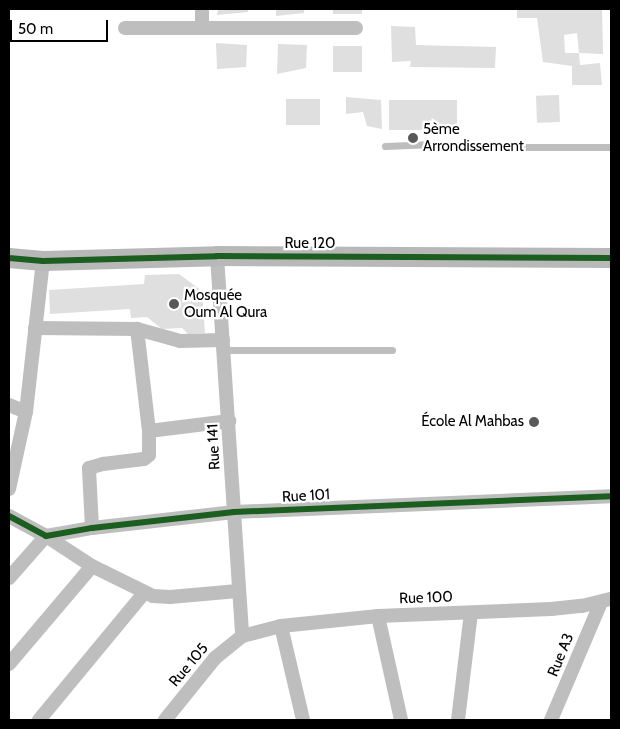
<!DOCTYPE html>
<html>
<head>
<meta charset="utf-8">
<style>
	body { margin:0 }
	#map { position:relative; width:620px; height:729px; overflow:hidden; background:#fff; font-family:Cabin,sans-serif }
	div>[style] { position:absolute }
	.building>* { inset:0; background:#dfdfdf; transform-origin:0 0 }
	.lane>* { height:7px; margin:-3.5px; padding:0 3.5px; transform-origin:3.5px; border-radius:3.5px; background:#bebebe }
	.street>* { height:14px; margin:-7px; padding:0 7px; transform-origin:7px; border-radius:7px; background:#bebebe }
	.secondary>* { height:20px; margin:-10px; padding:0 10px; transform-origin:10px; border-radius:10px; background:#b8b8b8 }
	.cycleway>* { height:6px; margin:-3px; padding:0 3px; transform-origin:3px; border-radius:3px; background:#1b5e20 }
	.dots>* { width:14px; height:14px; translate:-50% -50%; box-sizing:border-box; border:2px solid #fff; border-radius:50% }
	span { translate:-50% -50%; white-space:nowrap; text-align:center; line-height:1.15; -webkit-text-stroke:4.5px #fff; paint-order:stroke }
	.poi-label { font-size:15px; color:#000 }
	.left { translate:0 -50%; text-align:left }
	.right { translate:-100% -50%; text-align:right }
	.street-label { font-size:15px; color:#000 }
	.frame { position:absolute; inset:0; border:10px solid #000; pointer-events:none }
	.scale { position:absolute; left:10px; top:20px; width:98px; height:22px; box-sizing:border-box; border:2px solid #000; border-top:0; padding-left:6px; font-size:15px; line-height:18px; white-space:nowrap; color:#000; -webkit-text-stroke:4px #fff; paint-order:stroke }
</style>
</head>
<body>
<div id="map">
	<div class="building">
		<div style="clip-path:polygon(218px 9px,248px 9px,248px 12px,217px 15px)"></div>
		<div style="clip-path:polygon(276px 9px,304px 9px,304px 13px,276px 16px)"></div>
		<div style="left:333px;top:9px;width:29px;height:5px"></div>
		<div style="clip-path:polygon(517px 9px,602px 9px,603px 54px,579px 53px,577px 33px,564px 35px,565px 53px,579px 53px,580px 65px,600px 63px,602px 85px,572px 85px,572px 66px,543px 62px,537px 18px,517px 18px)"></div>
		<div style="clip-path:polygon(391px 26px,415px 27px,416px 45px,496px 47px,495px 68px,410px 67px,411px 61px,392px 62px)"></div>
		<div style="clip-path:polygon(216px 43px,247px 45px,246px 67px,217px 69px)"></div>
		<div style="clip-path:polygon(278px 44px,307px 45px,306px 68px,277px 74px)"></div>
		<div style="left:333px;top:46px;width:29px;height:26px"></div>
		<div style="left:559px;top:95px;width:27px;height:23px;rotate:88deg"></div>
		<div style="clip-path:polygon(346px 97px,381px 100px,382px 129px,367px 126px,363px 112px,346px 114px)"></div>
		<div style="left:286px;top:99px;width:34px;height:26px"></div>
		<div style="left:389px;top:100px;width:68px;height:30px"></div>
		<div style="clip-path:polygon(179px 274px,202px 291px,205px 333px,188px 334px,182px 328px,162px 329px,147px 317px,131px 318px,130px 309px,50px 314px,49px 290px,144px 284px,145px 275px)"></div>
	</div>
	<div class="lane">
		<div style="left:385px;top:146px;width:49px;rotate:-2.3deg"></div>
		<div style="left:434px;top:144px;width:76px;rotate:2.3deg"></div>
		<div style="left:510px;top:147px;width:101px"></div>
		<div style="left:224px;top:350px;width:168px"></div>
	</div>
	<div class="street">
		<div style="left:202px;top:9px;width:19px;rotate:90deg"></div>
		<div style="left:125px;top:28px;width:231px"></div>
		<div style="left:217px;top:256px;width:381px;rotate:86.2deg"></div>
		<div style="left:35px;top:328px;width:102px;rotate:0.6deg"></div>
		<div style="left:137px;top:329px;width:45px;rotate:15.6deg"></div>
		<div style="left:180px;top:341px;width:43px;rotate:-1.3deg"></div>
		<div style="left:9px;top:405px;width:18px;rotate:22deg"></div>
		<div style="left:149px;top:431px;width:81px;rotate:-7.1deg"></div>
		<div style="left:9px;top:489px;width:79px;rotate:-77.6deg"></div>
		<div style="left:26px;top:412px;width:152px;rotate:-83.6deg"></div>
		<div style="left:9px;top:516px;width:42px;rotate:28.4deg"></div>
		<div style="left:46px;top:536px;width:47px;rotate:-9.9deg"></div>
		<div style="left:92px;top:528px;width:143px;rotate:-6.4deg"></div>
		<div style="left:234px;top:512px;width:377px;rotate:-2.4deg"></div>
		<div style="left:92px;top:528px;width:60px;rotate:-92.9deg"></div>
		<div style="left:89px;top:468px;width:15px;rotate:-16deg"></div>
		<div style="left:103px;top:464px;width:41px;rotate:-7deg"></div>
		<div style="left:144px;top:459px;width:6px;rotate:-39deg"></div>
		<div style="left:149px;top:455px;width:24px;rotate:-90deg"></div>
		<div style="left:149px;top:431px;width:103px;rotate:-96.7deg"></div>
		<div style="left:9px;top:578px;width:56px;rotate:-48.6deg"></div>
		<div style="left:46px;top:536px;width:55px;rotate:33.1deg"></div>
		<div style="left:92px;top:566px;width:68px;rotate:26.2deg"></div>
		<div style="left:153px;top:596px;width:17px;rotate:3deg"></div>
		<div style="left:170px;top:597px;width:68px;rotate:-5deg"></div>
		<div style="left:378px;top:616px;width:107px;rotate:77.5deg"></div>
		<div style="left:281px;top:626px;width:97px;rotate:76.8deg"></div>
		<div style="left:9px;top:664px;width:128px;rotate:-49.7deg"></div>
		<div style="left:39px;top:720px;width:165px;rotate:-50.4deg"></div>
		<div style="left:165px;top:720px;width:80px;rotate:-51.1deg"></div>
		<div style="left:215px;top:658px;width:35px;rotate:-39deg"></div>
		<div style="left:242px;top:636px;width:40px;rotate:-14.4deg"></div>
		<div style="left:281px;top:626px;width:98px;rotate:-5.9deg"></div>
		<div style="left:378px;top:616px;width:173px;rotate:-2.3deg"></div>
		<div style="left:551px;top:609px;width:31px;rotate:-6deg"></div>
		<div style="left:582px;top:606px;width:30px;rotate:-14deg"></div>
		<div style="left:458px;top:720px;width:108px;rotate:-83.1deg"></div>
		<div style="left:551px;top:720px;width:128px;rotate:-67deg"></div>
	</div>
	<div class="secondary">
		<div style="left:9px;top:258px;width:34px;rotate:5deg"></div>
		<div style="left:43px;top:261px;width:174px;rotate:-1.6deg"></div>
		<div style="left:217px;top:256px;width:394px;rotate:0.3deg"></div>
	</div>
	<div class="cycleway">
		<div style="left:9px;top:258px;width:34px;rotate:5deg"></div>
		<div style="left:43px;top:261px;width:174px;rotate:-1.6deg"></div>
		<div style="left:217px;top:256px;width:394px;rotate:0.3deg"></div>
		<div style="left:9px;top:516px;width:42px;rotate:28.4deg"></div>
		<div style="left:46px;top:536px;width:47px;rotate:-9.9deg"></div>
		<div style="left:92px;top:528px;width:143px;rotate:-6.4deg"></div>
		<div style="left:234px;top:512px;width:377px;rotate:-2.4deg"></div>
	</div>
	<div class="dots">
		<div style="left:413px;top:138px;background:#595959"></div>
		<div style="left:174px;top:304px;background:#595959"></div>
		<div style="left:534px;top:422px;background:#595959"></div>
	</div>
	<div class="poi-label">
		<span class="left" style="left:423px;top:138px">5ème<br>Arrondissement</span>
		<span class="left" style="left:184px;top:304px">Mosquée<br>Oum Al Qura</span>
		<span class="right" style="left:524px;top:422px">École Al Mahbas</span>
	</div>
	<div class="street-label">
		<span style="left:310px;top:244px">Rue 120</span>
		<span style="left:214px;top:447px;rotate:-93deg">Rue 141</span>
		<span style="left:306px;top:496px;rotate:-3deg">Rue 101</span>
		<span style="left:426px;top:598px;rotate:-2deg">Rue 100</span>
		<span style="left:561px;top:655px;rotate:-68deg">Rue A3</span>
		<span style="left:189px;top:665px;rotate:-50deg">Rue 105</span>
	</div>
	<div class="frame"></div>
	<div class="scale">50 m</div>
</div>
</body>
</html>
